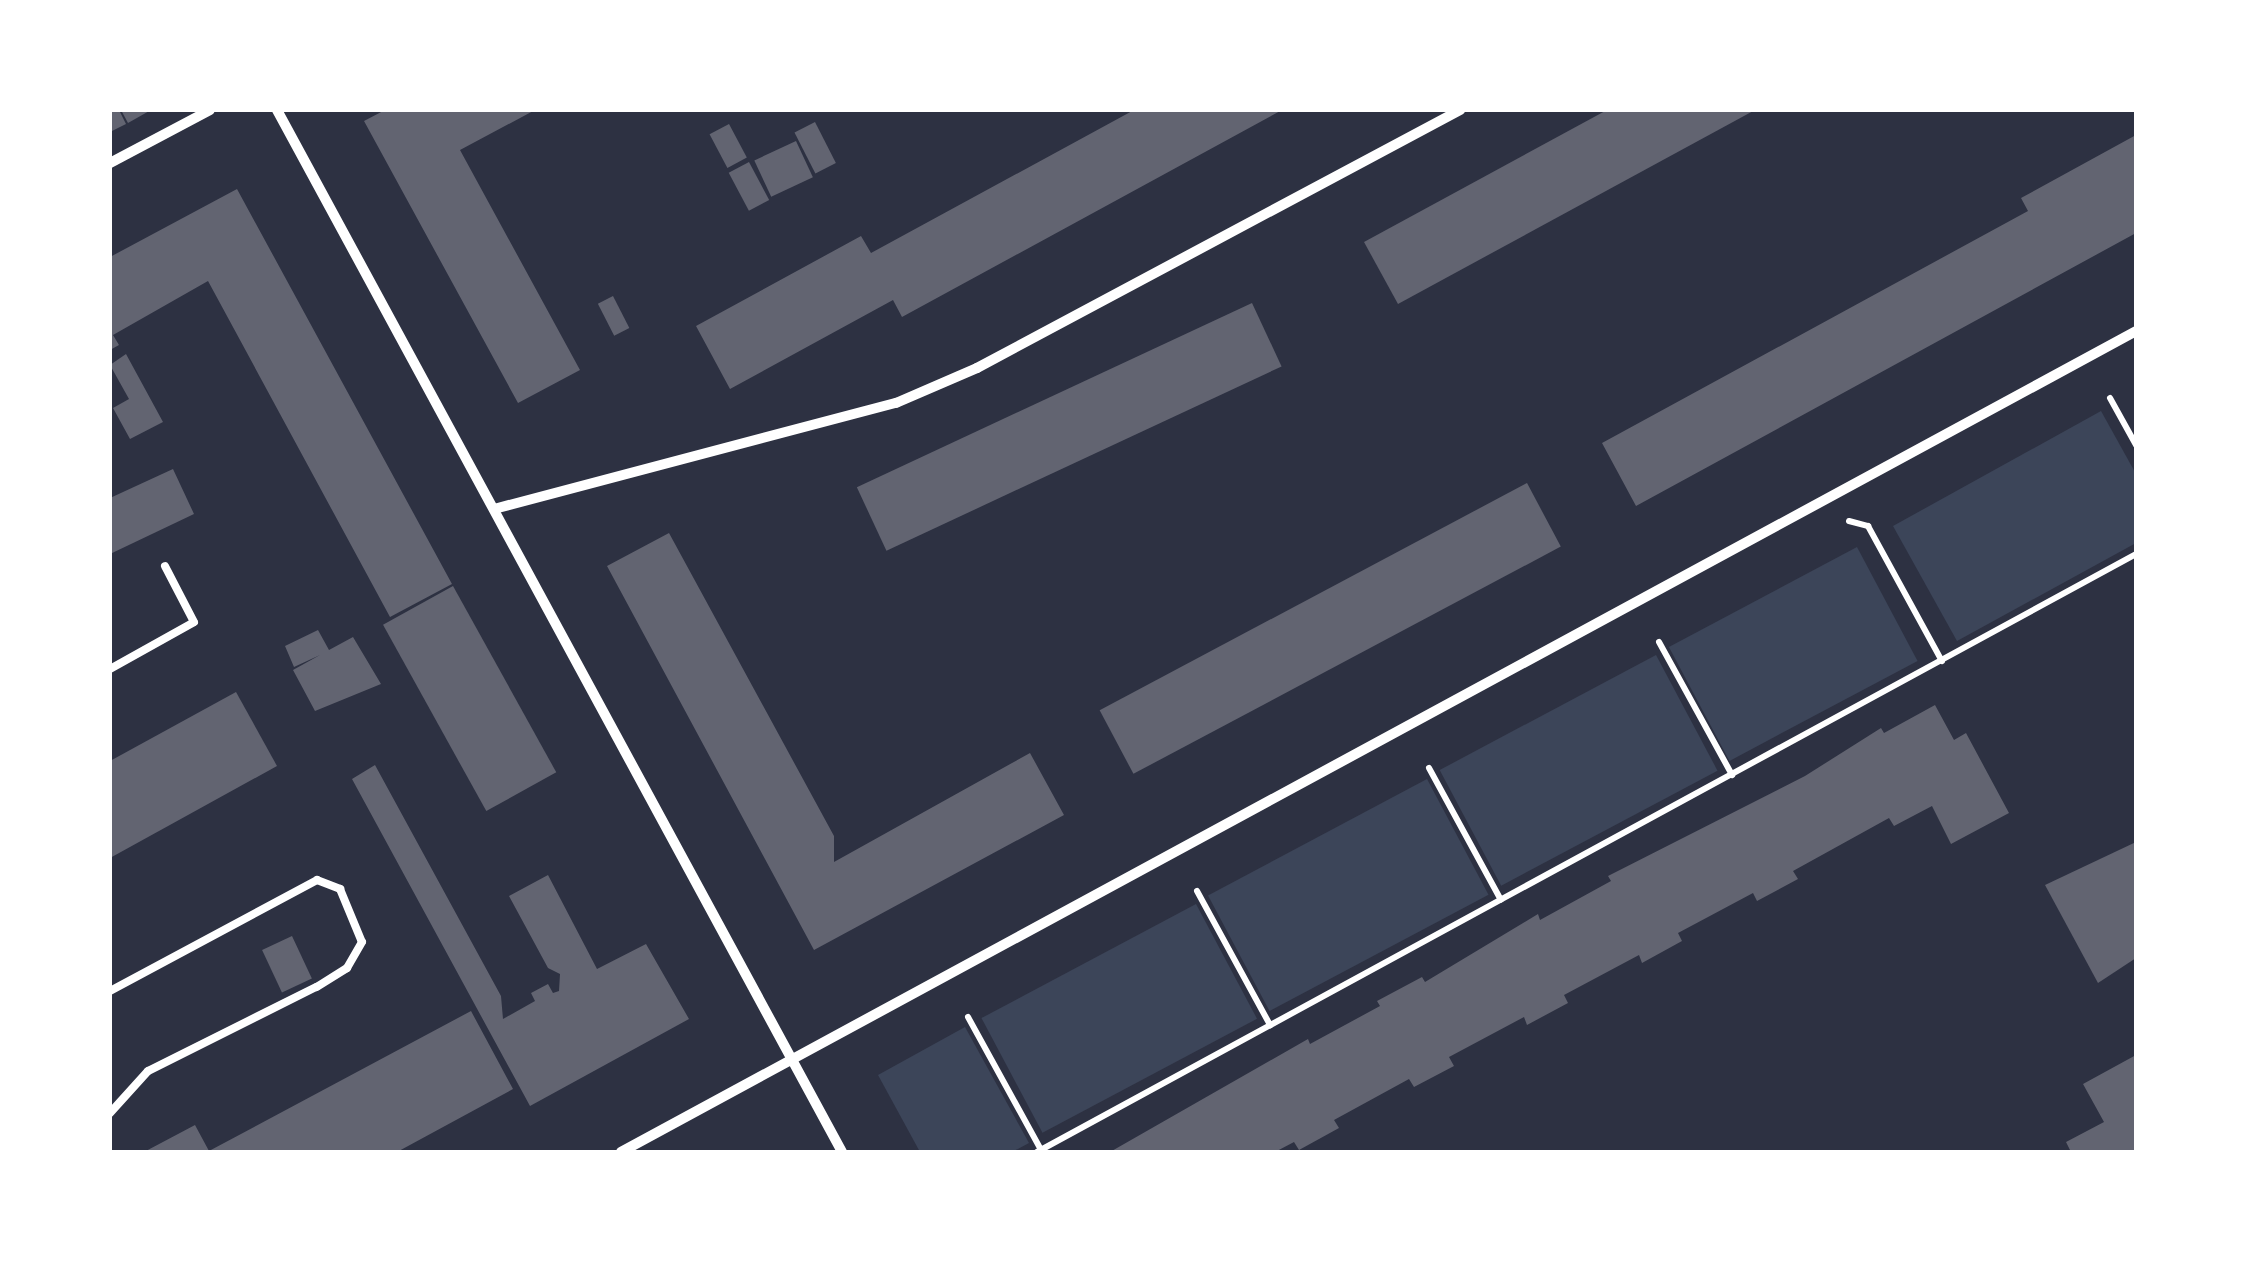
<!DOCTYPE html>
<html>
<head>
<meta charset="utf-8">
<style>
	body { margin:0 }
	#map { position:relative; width:2246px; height:1262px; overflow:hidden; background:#2d3142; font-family:Ubuntu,sans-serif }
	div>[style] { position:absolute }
	.green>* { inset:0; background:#3c4559; transform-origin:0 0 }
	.building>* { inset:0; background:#626471; transform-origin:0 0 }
	.path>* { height:6px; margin:-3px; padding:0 3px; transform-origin:3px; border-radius:3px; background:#fff }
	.service>* { height:8px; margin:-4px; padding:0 4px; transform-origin:4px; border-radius:4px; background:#fff }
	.minor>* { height:10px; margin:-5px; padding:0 5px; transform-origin:5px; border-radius:5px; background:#fff }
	span { translate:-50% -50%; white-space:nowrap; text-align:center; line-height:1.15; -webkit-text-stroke:8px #fff; paint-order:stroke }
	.frame { position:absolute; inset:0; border:112px solid #fff; pointer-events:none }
</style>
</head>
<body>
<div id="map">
	<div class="green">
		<div style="clip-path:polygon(2101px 411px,2136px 474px,2136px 543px,1957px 641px,1893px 526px)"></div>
		<div style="left:1857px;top:547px;width:129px;height:213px;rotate:62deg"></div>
		<div style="left:1656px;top:655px;width:131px;height:245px;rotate:62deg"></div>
		<div style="left:1427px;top:779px;width:131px;height:248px;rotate:62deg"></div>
		<div style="left:1196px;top:904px;width:130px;height:243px;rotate:62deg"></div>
		<div style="clip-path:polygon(965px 1027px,1029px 1143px,1012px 1152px,920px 1152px,878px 1075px)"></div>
	</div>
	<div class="building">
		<div style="clip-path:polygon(110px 110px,119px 110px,126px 124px,110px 132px)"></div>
		<div style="clip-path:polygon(121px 110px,151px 110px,128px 123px)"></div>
		<div style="clip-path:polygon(385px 110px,535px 110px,460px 150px,580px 370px,518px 403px,364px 121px)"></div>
		<div style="clip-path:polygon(1134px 110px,1282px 110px,902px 317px,893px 300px,730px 389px,696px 326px,861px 236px,871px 253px)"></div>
		<div style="clip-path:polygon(1607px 110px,1755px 110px,1398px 304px,1364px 242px)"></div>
		<div style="left:815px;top:122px;width:46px;height:23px;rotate:63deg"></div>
		<div style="left:729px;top:124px;width:38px;height:22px;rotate:62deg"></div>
		<div style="clip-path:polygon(2136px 135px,2136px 233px,1636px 506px,1602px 443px,2028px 211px,2021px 198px)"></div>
		<div style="left:796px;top:141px;width:40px;height:46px;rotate:65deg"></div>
		<div style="left:749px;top:162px;width:43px;height:23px;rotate:62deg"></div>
		<div style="clip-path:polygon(237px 189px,452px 584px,390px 617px,208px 281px,113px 335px,119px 345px,110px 350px,110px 257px)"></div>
		<div style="left:613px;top:296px;width:36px;height:17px;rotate:63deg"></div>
		<div style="left:1252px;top:303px;width:70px;height:436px;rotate:65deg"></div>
		<div style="clip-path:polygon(126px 354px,163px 422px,130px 439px,113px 408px,129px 399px,110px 365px)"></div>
		<div style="clip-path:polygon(173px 469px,194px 514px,110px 554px,110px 498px)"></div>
		<div style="left:1527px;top:483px;width:72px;height:484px;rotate:62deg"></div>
		<div style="clip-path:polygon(669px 533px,834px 836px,834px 862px,1030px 753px,1064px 815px,814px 950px,607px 566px)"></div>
		<div style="left:453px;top:586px;width:213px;height:80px;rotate:61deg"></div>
		<div style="clip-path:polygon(318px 630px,329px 650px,353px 637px,381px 684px,315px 711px,293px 670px,320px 655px,294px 667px,285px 646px)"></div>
		<div style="clip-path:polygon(236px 692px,277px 766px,110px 858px,110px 761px)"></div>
		<div style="clip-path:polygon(1935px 705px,1954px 740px,1966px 733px,2009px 813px,1951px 844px,1932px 806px,1894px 826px,1889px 818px,1793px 871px,1798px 879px,1757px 901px,1753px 893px,1678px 933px,1682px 941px,1642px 963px,1639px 955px,1564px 995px,1568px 1003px,1527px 1025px,1524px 1017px,1449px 1057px,1454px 1066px,1414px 1087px,1409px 1079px,1334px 1120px,1339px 1128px,1299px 1150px,1294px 1142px,1275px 1152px,1110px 1152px,1308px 1039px,1310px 1044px,1380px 1006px,1377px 1001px,1422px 977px,1425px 982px,1538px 914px,1540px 920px,1611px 881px,1608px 876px,1805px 776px,1881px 728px,1884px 733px)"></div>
		<div style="clip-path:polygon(375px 765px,501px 996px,503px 1019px,535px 1001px,531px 993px,548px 984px,553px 993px,559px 991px,560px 974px,548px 968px,509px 896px,548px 875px,597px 969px,646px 944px,689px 1019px,530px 1106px,352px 779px)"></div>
		<div style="clip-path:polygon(2136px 842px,2136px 958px,2098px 983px,2045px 885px)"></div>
		<div style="left:292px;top:936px;width:47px;height:33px;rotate:65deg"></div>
		<div style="clip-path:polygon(471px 1011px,513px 1089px,397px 1152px,144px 1152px,195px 1125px,209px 1151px)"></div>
		<div style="clip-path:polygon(2136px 1055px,2136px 1152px,2071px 1152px,2066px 1142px,2104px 1122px,2083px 1084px)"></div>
	</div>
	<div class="path">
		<div style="left:2110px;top:398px;width:54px;rotate:61deg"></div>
		<div style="left:1849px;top:521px;width:20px;rotate:15deg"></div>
		<div style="left:1868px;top:526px;width:154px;rotate:61.3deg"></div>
		<div style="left:1659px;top:642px;width:152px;rotate:61.2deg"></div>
		<div style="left:1429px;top:768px;width:150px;rotate:61.4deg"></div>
		<div style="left:1197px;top:891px;width:153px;rotate:61.4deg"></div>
		<div style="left:968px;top:1017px;width:152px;rotate:61.2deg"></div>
		<div style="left:1037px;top:1152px;width:1251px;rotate:-28.55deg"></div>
	</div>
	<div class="service">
		<div style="left:110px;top:669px;width:96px;rotate:-29.2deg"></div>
		<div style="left:194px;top:622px;width:63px;rotate:-117.4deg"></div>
		<div style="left:110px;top:991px;width:235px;rotate:-28.2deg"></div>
		<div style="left:317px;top:880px;width:25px;rotate:21deg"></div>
		<div style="left:340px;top:889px;width:57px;rotate:67.5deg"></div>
		<div style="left:362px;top:942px;width:30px;rotate:120deg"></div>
		<div style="left:347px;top:968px;width:36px;rotate:148deg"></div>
		<div style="left:316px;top:987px;width:188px;rotate:153.4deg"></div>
		<div style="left:148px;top:1071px;width:57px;rotate:132.1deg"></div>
	</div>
	<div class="minor">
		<div style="left:277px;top:110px;width:1185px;rotate:61.53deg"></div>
		<div style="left:110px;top:163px;width:113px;rotate:-27.9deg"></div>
		<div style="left:494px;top:509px;width:416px;rotate:-14.8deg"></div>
		<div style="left:896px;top:403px;width:88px;rotate:-23.4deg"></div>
		<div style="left:977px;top:368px;width:548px;rotate:-28.11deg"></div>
		<div style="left:621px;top:1152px;width:1723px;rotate:-28.45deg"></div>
	</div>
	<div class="frame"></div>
</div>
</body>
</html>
